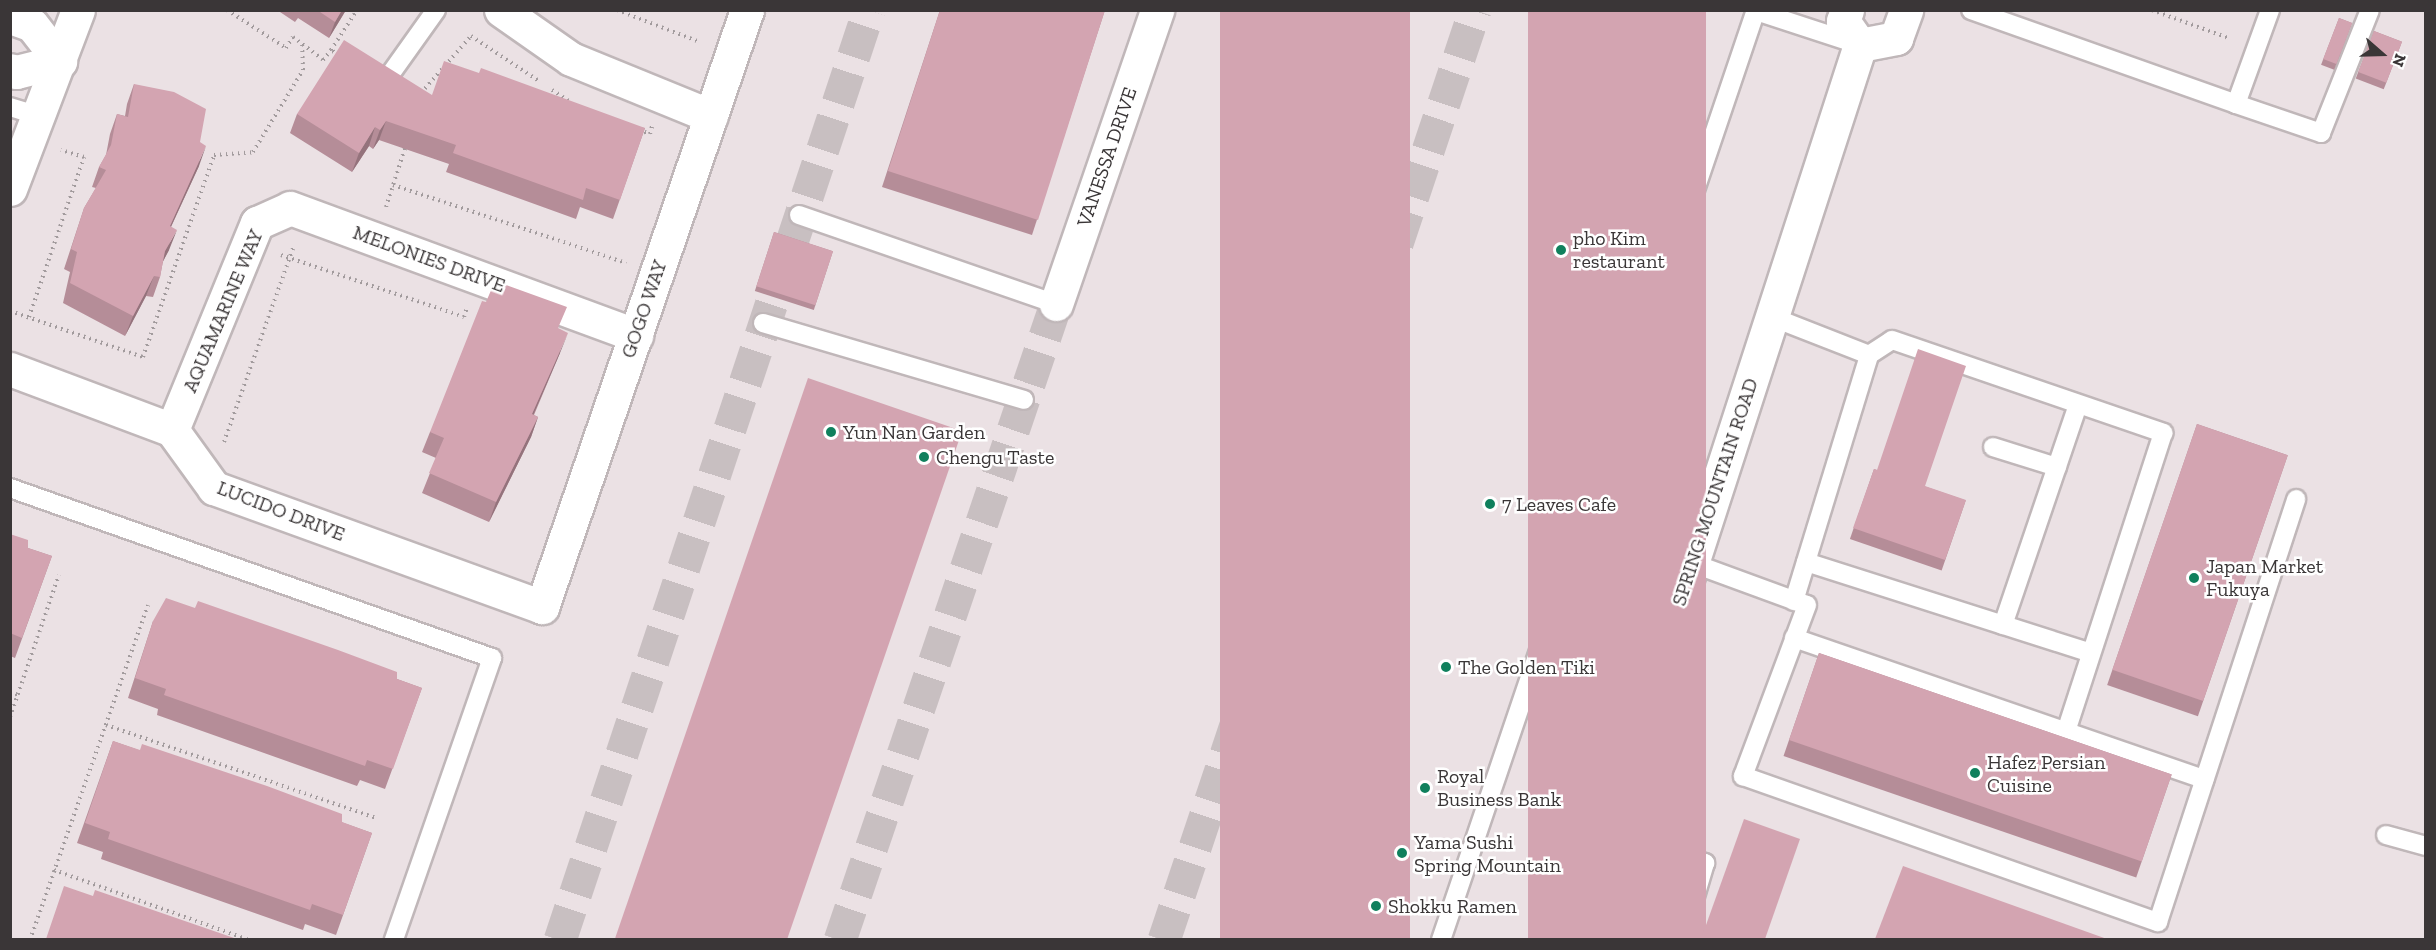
<!DOCTYPE html>
<html>
<head>
<meta charset="utf-8">
<style>
	body { margin:0 }
	#map { position:relative; width:2436px; height:950px; overflow:hidden; background:#ebe1e4; font-family:"Zilla Slab",serif }
	div>[style] { position:absolute }
	.street-tunnel>* { height:33px; margin-top:-16.5px; transform-origin:0; background:repeating-linear-gradient(90deg,#c8bfc1 0 33px,transparent 0 49px) }
	.path>* { height:4px; margin-top:-2px; transform-origin:0; background:repeating-linear-gradient(90deg,#a29b9d 0 1.5px,transparent 0 6px) }
	.roads { filter:drop-shadow(2px 0 #c0b7b9) drop-shadow(-2px 0 #c0b7b9) drop-shadow(0 2px #c0b7b9) drop-shadow(0 -2px #c0b7b9) }
	.lane>* { height:18px; margin:-9px; padding:0 9px; transform-origin:9px; border-radius:9px; background:#fff }
	.street>* { height:33px; margin:-16.5px; padding:0 16.5px; transform-origin:16.5px; border-radius:16.5px; background:#fff }
	.secondary>* { height:33px; margin:-16.5px; padding:0 16.5px; transform-origin:16.5px; border-radius:16.5px; background:#fff }
	.wall>* { inset:0; background:#b58d98; transform-origin:0 0 }
	.shaded-wall>* { inset:0; background:#94737c }
	.building>* { inset:0; background:#d3a4b1; transform-origin:0 0 }
	.dots>* { width:16px; height:16px; translate:-50% -50%; box-sizing:border-box; border:3px solid #fff; border-radius:50% }
	span { translate:-50% -50%; white-space:nowrap; text-align:center; line-height:1.15; -webkit-text-stroke:5px #fff; paint-order:stroke }
	.street-label { font-size:20px; color:#3a3637 }
	.poi-label { font-size:20px; color:#3a3637 }
	.left { translate:0 -50%; text-align:left }
	.frame { position:absolute; inset:0; border:12px solid #3a3637; pointer-events:none }
	.north { position:absolute; left:2352px; top:24px; width:60px; height:60px; -webkit-text-stroke:4px #fff; paint-order:stroke; rotate:110deg; font-size:16px; font-weight:700; line-height:24px; text-align:center; color:#3a3637 }
	.north::after { content:''; display:block; margin:auto; width:21px; height:27px; background:#3a3637; clip-path:polygon(50% 0,100% 100%,50% 72%,0 100%) }
</style>
</head>
<body>
<div id="map">
	<div class="street-tunnel">
		<div style="left:560px;top:940px;width:980px;rotate:-71.62deg"></div>
		<div style="left:840px;top:940px;width:672px;rotate:-71.24deg"></div>
		<div style="left:1164px;top:940px;width:981px;rotate:-71.51deg"></div>
	</div>
	<div class="path">
		<div style="left:227px;top:10px;width:70px;rotate:32.8deg"></div>
		<div style="left:286px;top:48px;width:13px;rotate:-58deg"></div>
		<div style="left:293px;top:37px;width:38px;rotate:37deg"></div>
		<div style="left:323px;top:60px;width:13px;rotate:-51deg"></div>
		<div style="left:617px;top:10px;width:89px;rotate:21.1deg"></div>
		<div style="left:2152px;top:10px;width:81px;rotate:20.2deg"></div>
		<div style="left:339px;top:55px;width:9px;rotate:-148deg"></div>
		<div style="left:331px;top:50px;width:48px;rotate:-57deg"></div>
		<div style="left:552px;top:90px;width:20px;rotate:33deg"></div>
		<div style="left:421px;top:93px;width:76px;rotate:-48.7deg"></div>
		<div style="left:471px;top:36px;width:82px;rotate:33.5deg"></div>
		<div style="left:639px;top:130px;width:12px;rotate:20deg"></div>
		<div style="left:650px;top:134px;width:8px;rotate:-76deg"></div>
		<div style="left:393px;top:185px;width:246px;rotate:18.5deg"></div>
		<div style="left:386px;top:207px;width:65px;rotate:-72.1deg"></div>
		<div style="left:281px;top:255px;width:193px;rotate:18.7deg"></div>
		<div style="left:464px;top:317px;width:9px;rotate:-72deg"></div>
		<div style="left:10px;top:311px;width:141px;rotate:19.1deg"></div>
		<div style="left:143px;top:357px;width:214px;rotate:-70.6deg"></div>
		<div style="left:214px;top:155px;width:39px;rotate:-4deg"></div>
		<div style="left:253px;top:152px;width:96px;rotate:-58.6deg"></div>
		<div style="left:303px;top:70px;width:26px;rotate:-92deg"></div>
		<div style="left:29px;top:317px;width:169px;rotate:-71deg"></div>
		<div style="left:84px;top:157px;width:24px;rotate:-163deg"></div>
		<div style="left:224px;top:442px;width:209px;rotate:-70.4deg"></div>
		<div style="left:10px;top:692px;width:9px;rotate:21deg"></div>
		<div style="left:10px;top:717px;width:150px;rotate:-71deg"></div>
		<div style="left:106px;top:725px;width:286px;rotate:19deg"></div>
		<div style="left:54px;top:870px;width:207px;rotate:19.7deg"></div>
		<div style="left:30px;top:940px;width:355px;rotate:-70.6deg"></div>
	</div>
	<div class="roads">
		<div class="lane">
			<div style="left:1971px;top:10px;width:281px;rotate:19.5deg"></div>
			<div style="left:2236px;top:104px;width:100px;rotate:-70.1deg"></div>
			<div style="left:1756px;top:11px;width:103px;rotate:18.1deg"></div>
			<div style="left:389px;top:76px;width:81px;rotate:-54.5deg"></div>
			<div style="left:2236px;top:104px;width:90px;rotate:18.8deg"></div>
			<div style="left:2321px;top:133px;width:132px;rotate:-68.3deg"></div>
			<div style="left:10px;top:107px;width:31px;rotate:17deg"></div>
			<div style="left:799px;top:215px;width:272px;rotate:19.1deg"></div>
			<div style="left:1772px;top:317px;width:104px;rotate:21.4deg"></div>
			<div style="left:1869px;top:355px;width:27px;rotate:-33deg"></div>
			<div style="left:1892px;top:340px;width:287px;rotate:18.9deg"></div>
			<div style="left:2163px;top:433px;width:313px;rotate:108deg"></div>
			<div style="left:763px;top:323px;width:272px;rotate:16.4deg"></div>
			<div style="left:1993px;top:447px;width:67px;rotate:17.4deg"></div>
			<div style="left:10px;top:488px;width:511px;rotate:19.43deg"></div>
			<div style="left:492px;top:658px;width:299px;rotate:109.2deg"></div>
			<div style="left:1806px;top:562px;width:299px;rotate:17.7deg"></div>
			<div style="left:1692px;top:563px;width:122px;rotate:20.1deg"></div>
			<div style="left:1807px;top:605px;width:183px;rotate:110.5deg"></div>
			<div style="left:1743px;top:776px;width:440px;rotate:19.4deg"></div>
			<div style="left:2158px;top:922px;width:445px;rotate:-71.9deg"></div>
			<div style="left:1556px;top:600px;width:119px;rotate:19.2deg"></div>
			<div style="left:1794px;top:601px;width:257px;rotate:-73deg"></div>
			<div style="left:2003px;top:625px;width:232px;rotate:-71.2deg"></div>
			<div style="left:1794px;top:638px;width:434px;rotate:19deg"></div>
			<div style="left:1606px;top:829px;width:105px;rotate:19deg"></div>
			<div style="left:1705px;top:863px;width:80px;rotate:106.6deg"></div>
			<div style="left:2386px;top:835px;width:41px;rotate:15.4deg"></div>
			<div style="left:1577px;top:918px;width:77px;rotate:16.6deg"></div>
			<div style="left:1441px;top:940px;width:982px;rotate:-71.29deg"></div>
		</div>
		<div class="street">
			<div style="left:501px;top:10px;width:85px;rotate:35deg"></div>
			<div style="left:571px;top:59px;width:151px;rotate:22.2deg"></div>
			<div style="left:10px;top:17px;width:23px;rotate:20deg"></div>
			<div style="left:32px;top:25px;width:46px;rotate:52.1deg"></div>
			<div style="left:60px;top:61px;width:45px;rotate:166deg"></div>
			<div style="left:16px;top:72px;width:6px;rotate:-162deg"></div>
			<div style="left:10px;top:189px;width:191px;rotate:-69.2deg"></div>
			<div style="left:1056px;top:304px;width:311px;rotate:-71deg"></div>
			<div style="left:10px;top:369px;width:173px;rotate:20.6deg"></div>
			<div style="left:172px;top:430px;width:72px;rotate:54.1deg"></div>
			<div style="left:214px;top:488px;width:349px;rotate:19.9deg"></div>
			<div style="left:542px;top:607px;width:631px;rotate:-71.05deg"></div>
			<div style="left:172px;top:430px;width:224px;rotate:-67.7deg"></div>
			<div style="left:257px;top:223px;width:36px;rotate:-24deg"></div>
			<div style="left:290px;top:208px;width:369px;rotate:20.2deg"></div>
		</div>
		<div class="secondary">
			<div style="left:1847px;top:10px;width:12px;rotate:110deg"></div>
			<div style="left:1843px;top:21px;width:29px;rotate:55deg"></div>
			<div style="left:1860px;top:45px;width:37px;rotate:-11deg"></div>
			<div style="left:1896px;top:38px;width:30px;rotate:-70deg"></div>
			<div style="left:1570px;top:940px;width:941px;rotate:-72.05deg"></div>
		</div>
	</div>
	<div class="wall">
		<div style="clip-path:polygon(277px 10px,346px 10px,329px 38px,298px 18px,295px 22px)"></div>
		<div style="clip-path:polygon(940px 10px,1105px 10px,1032px 235px,882px 187px)"></div>
		<div style="left:2339px;top:18px;width:14px;height:50px;rotate:21deg"></div>
		<div style="left:2374px;top:31px;width:30px;height:51px;rotate:21deg"></div>
		<div style="clip-path:polygon(134px 84px,200px 142px,199px 166px,171px 227px,169px 250px,163px 261px,160px 277px,153px 297px,146px 296px,125px 336px,63px 303px,70px 272px,64px 269px,84px 208px,96px 188px,92px 187px,99px 167px,106px 155px,110px 134px,117px 114px,125px 116px,127px 104px)"></div>
		<div style="clip-path:polygon(432px 95px,645px 128px,613px 219px,580px 207px,576px 219px,446px 172px,449px 164px,379px 140px,373px 149px,369px 146px,352px 172px,290px 133px,297px 114px)"></div>
		<div style="left:774px;top:232px;width:62px;height:62px;rotate:18deg"></div>
		<div style="clip-path:polygon(559px 329px,560px 353px,534px 415px,538px 417px,531px 437px,489px 522px,422px 493px,436px 458px,422px 452px,430px 432px)"></div>
		<div style="left:2197px;top:424px;width:96px;height:276px;rotate:19deg"></div>
		<div style="left:1874px;top:469px;width:97px;height:74px;rotate:19deg"></div>
		<div style="clip-path:polygon(10px 534px,28px 548px,52px 556px,15px 658px,10px 656px)"></div>
		<div style="clip-path:polygon(153px 621px,397px 679px,422px 688px,385px 789px,360px 780px,357px 786px,157px 715px,158px 709px,128px 698px)"></div>
		<div style="left:1819px;top:653px;width:373px;height:109px;rotate:19deg"></div>
		<div style="clip-path:polygon(113px 741px,372px 833px,336px 935px,305px 924px,303px 930px,101px 859px,103px 852px,77px 843px)"></div>
	</div>
	<div class="shaded-wall">
		<div style="clip-path:polygon(342px 10px,346px 10px,329px 38px,335px 22px)"></div>
		<div style="clip-path:polygon(386px 121px,379px 140px,373px 149px,380px 130px)"></div>
		<div style="clip-path:polygon(375px 127px,369px 146px,352px 172px,359px 153px)"></div>
		<div style="clip-path:polygon(206px 146px,199px 166px,162px 246px,170px 226px)"></div>
		<div style="clip-path:polygon(177px 230px,169px 250px,158px 271px,165px 251px)"></div>
		<div style="clip-path:polygon(154px 276px,146px 296px,125px 336px,133px 316px)"></div>
		<div style="clip-path:polygon(568px 333px,560px 353px,525px 434px,532px 414px)"></div>
		<div style="clip-path:polygon(538px 417px,531px 437px,489px 522px,496px 502px)"></div>
	</div>
	<div class="building">
		<div style="clip-path:polygon(317px 10px,342px 10px,335px 22px)"></div>
		<div style="clip-path:polygon(940px 10px,1105px 10px,1038px 220px,888px 171px)"></div>
		<div style="left:1220px;top:10px;width:190px;height:980px"></div>
		<div style="left:1528px;top:10px;width:178px;height:980px"></div>
		<div style="left:2339px;top:18px;width:14px;height:44px;rotate:21deg"></div>
		<div style="left:2374px;top:31px;width:30px;height:44px;rotate:21deg"></div>
		<div style="clip-path:polygon(344px 40px,432px 95px,444px 61px,479px 73px,481px 68px,645px 128px,620px 200px,586px 188px,583px 200px,453px 153px,456px 145px,386px 121px,380px 130px,375px 127px,359px 153px,297px 114px)"></div>
		<div style="clip-path:polygon(134px 84px,174px 92px,206px 109px,200px 142px,206px 146px,170px 226px,177px 230px,165px 251px,160px 277px,154px 276px,133px 316px,70px 283px,77px 252px,71px 249px,84px 208px,106px 170px,99px 167px,111px 145px,117px 114px,128px 117px)"></div>
		<div style="left:774px;top:232px;width:62px;height:57px;rotate:18deg"></div>
		<div style="clip-path:polygon(495px 281px,567px 307px,558px 328px,568px 333px,532px 414px,538px 417px,496px 502px,429px 473px,444px 438px,430px 432px,482px 301px,486px 302px)"></div>
		<div style="clip-path:polygon(1918px 349px,1966px 366px,1925px 486px,1966px 500px,1945px 560px,1853px 528px,1874px 469px,1877px 470px)"></div>
		<div style="left:808px;top:378px;width:163px;height:592px;rotate:19deg"></div>
		<div style="left:2197px;top:424px;width:96px;height:260px;rotate:19deg"></div>
		<div style="clip-path:polygon(10px 534px,28px 540px,28px 548px,52px 556px,22px 638px,10px 633px)"></div>
		<div style="clip-path:polygon(166px 598px,195px 608px,198px 601px,338px 650px,397px 672px,397px 679px,422px 688px,393px 769px,367px 760px,365px 766px,164px 695px,166px 689px,135px 678px,153px 621px)"></div>
		<div style="left:1819px;top:653px;width:373px;height:92px;rotate:19deg"></div>
		<div style="clip-path:polygon(113px 741px,140px 750px,142px 744px,267px 786px,342px 814px,342px 822px,372px 833px,343px 915px,312px 904px,310px 910px,108px 839px,110px 832px,85px 823px)"></div>
		<div style="clip-path:polygon(1744px 819px,1800px 839px,1765px 939px,1701px 939px)"></div>
		<div style="clip-path:polygon(1903px 866px,2107px 939px,1875px 939px)"></div>
		<div style="clip-path:polygon(64px 886px,93px 896px,95px 890px,237px 939px,46px 939px)"></div>
	</div>
	<div class="dots">
		<div style="left:1561px;top:250px;background:#10805d"></div>
		<div style="left:831px;top:432px;background:#10805d"></div>
		<div style="left:924px;top:457px;background:#10805d"></div>
		<div style="left:1490px;top:504px;background:#10805d"></div>
		<div style="left:2194px;top:578px;background:#10805d"></div>
		<div style="left:1446px;top:667px;background:#10805d"></div>
		<div style="left:1975px;top:773px;background:#10805d"></div>
		<div style="left:1425px;top:788px;background:#10805d"></div>
		<div style="left:1402px;top:853px;background:#10805d"></div>
		<div style="left:1376px;top:906px;background:#10805d"></div>
	</div>
	<div class="street-label">
		<span style="left:1107px;top:157px;rotate:-71deg">VANESSA DRIVE</span>
		<span style="left:429px;top:259px;rotate:20deg">MELONIES DRIVE</span>
		<span style="left:644px;top:309px;rotate:-71deg">GOGO WAY</span>
		<span style="left:223px;top:311px;rotate:-67deg">AQUAMARINE WAY</span>
		<span style="left:1715px;top:492px;rotate:-72deg">SPRING MOUNTAIN ROAD</span>
		<span style="left:281px;top:511px;rotate:21deg">LUCIDO DRIVE</span>
	</div>
	<div class="poi-label">
		<span class="left" style="left:1573px;top:250px">pho Kim<br>restaurant</span>
		<span class="left" style="left:843px;top:432px">Yun Nan Garden</span>
		<span class="left" style="left:936px;top:457px">Chengu Taste</span>
		<span class="left" style="left:1502px;top:504px">7 Leaves Cafe</span>
		<span class="left" style="left:2206px;top:578px">Japan Market<br>Fukuya</span>
		<span class="left" style="left:1458px;top:667px">The Golden Tiki</span>
		<span class="left" style="left:1987px;top:774px">Hafez Persian<br>Cuisine</span>
		<span class="left" style="left:1437px;top:788px">Royal<br>Business Bank</span>
		<span class="left" style="left:1414px;top:854px">Yama Sushi<br>Spring Mountain</span>
		<span class="left" style="left:1388px;top:906px">Shokku Ramen</span>
	</div>
	<div class="frame"></div>
	<div class="north">N</div>
</div>
</body>
</html>
